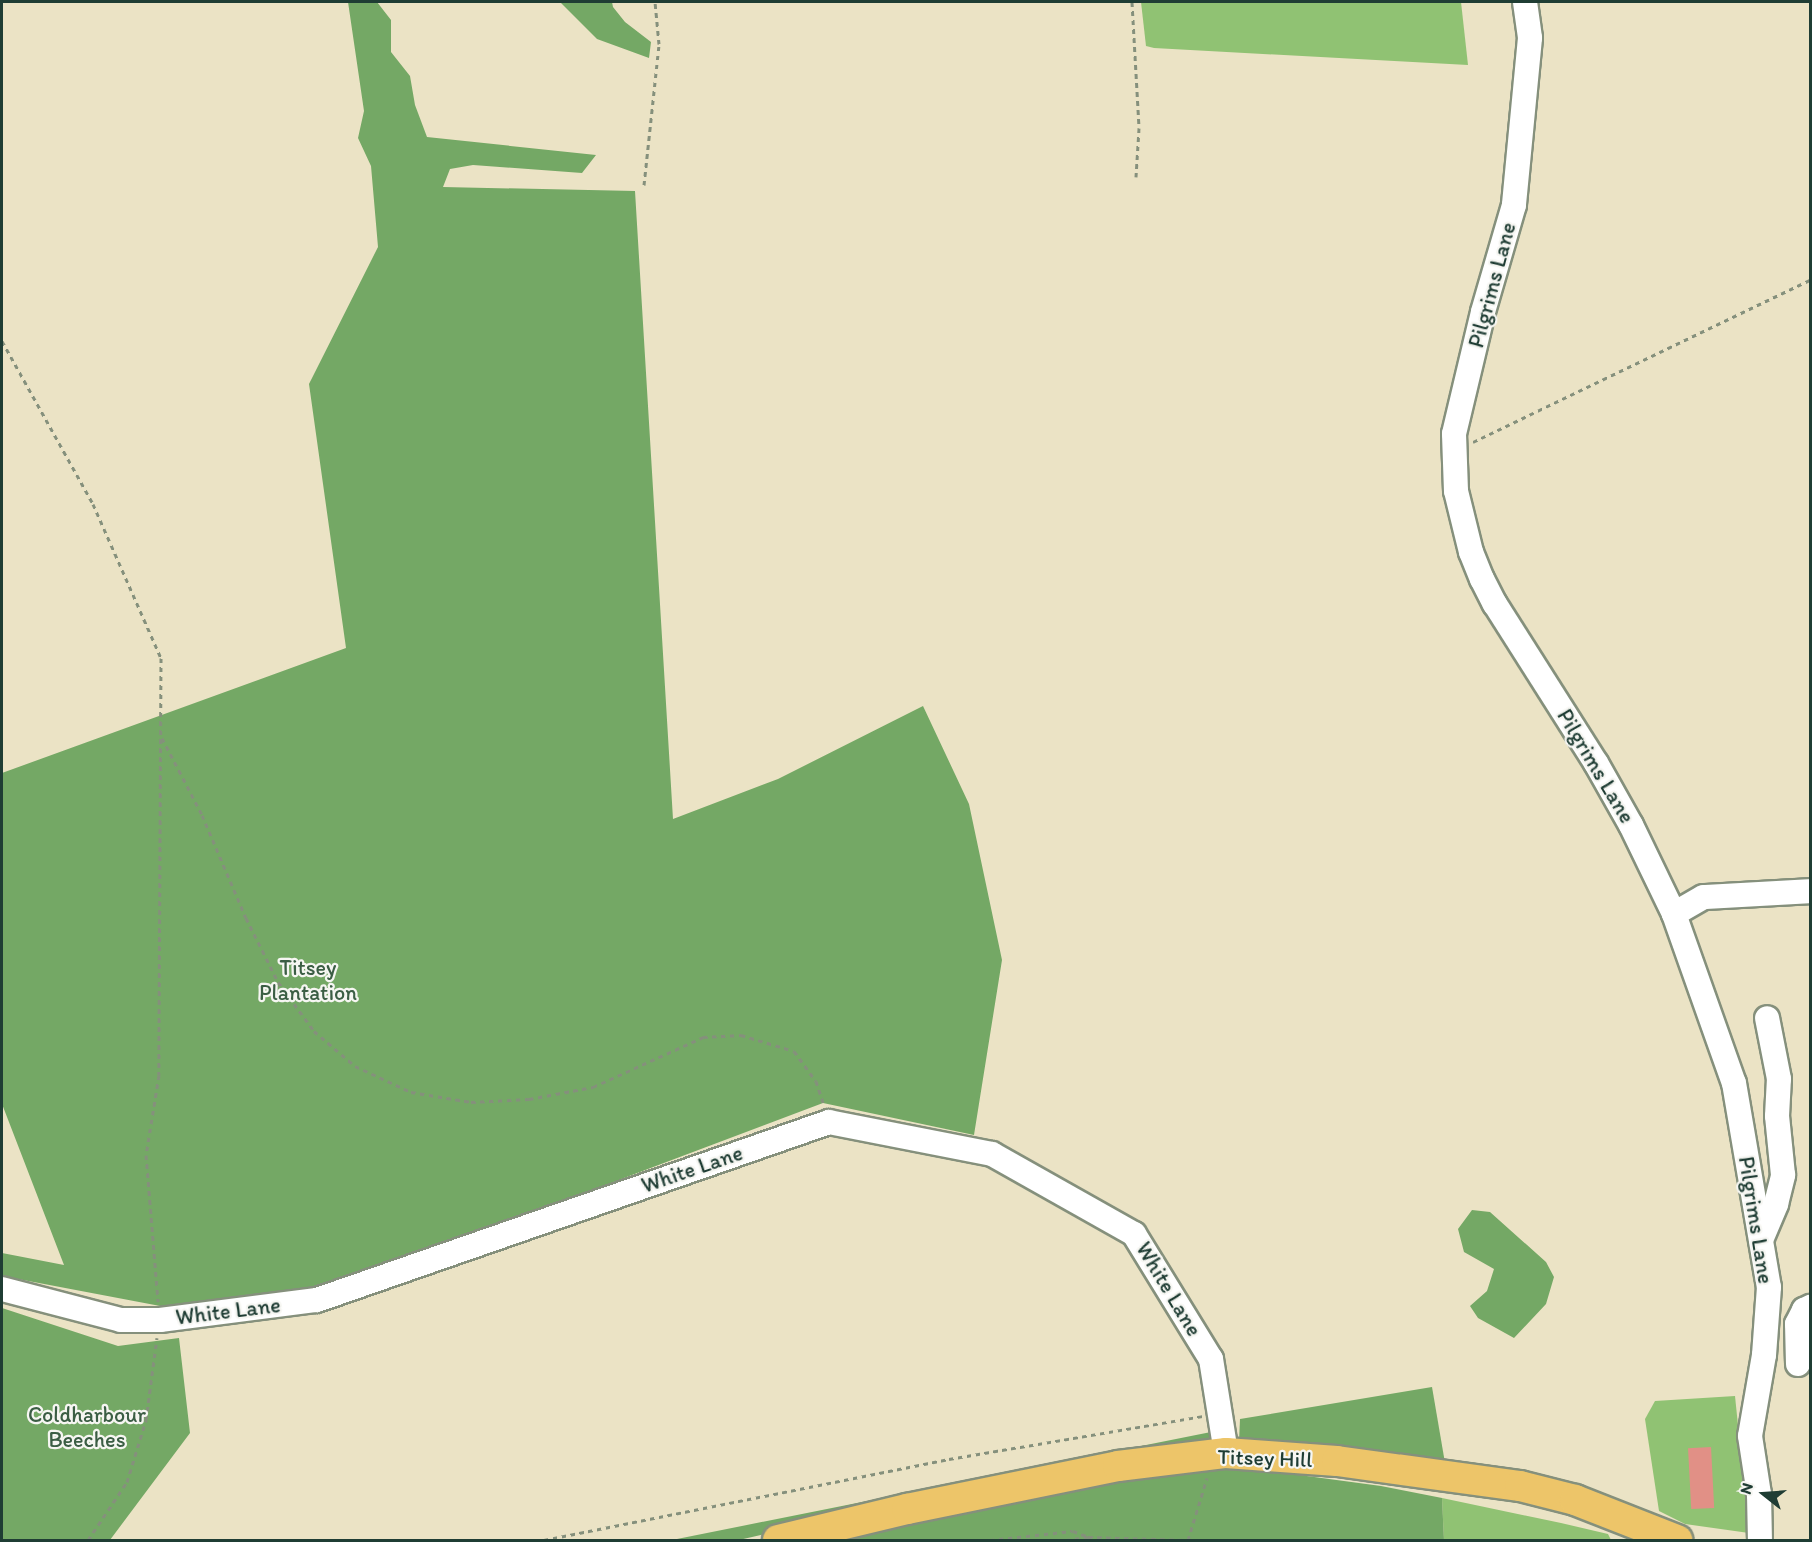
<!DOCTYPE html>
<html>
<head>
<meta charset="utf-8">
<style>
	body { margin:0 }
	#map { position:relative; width:1812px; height:1542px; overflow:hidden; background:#ebe3c5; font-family:Itim,sans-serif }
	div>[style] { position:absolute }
	.green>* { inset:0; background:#90c273 }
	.forest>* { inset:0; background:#74a865 }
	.building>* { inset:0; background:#e19086; transform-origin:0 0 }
	.path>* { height:3px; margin-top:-1.5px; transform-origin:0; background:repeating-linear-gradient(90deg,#85907c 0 4.5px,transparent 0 9px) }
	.roads { filter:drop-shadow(2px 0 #85907c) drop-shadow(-2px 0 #85907c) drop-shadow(0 2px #85907c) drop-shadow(0 -2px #85907c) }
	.minor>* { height:24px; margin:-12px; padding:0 12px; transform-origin:12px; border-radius:12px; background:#fff }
	.major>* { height:30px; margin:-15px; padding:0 15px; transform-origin:15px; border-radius:15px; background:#edc569 }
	span { translate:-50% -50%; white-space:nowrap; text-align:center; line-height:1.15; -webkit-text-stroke:4.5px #f6f6f2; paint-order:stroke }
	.street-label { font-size:22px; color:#1f3d34 }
	.park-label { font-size:22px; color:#3b5e44 }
	.frame { position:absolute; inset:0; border:3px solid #1f3d34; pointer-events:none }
	.north { position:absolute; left:1734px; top:1464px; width:60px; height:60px; -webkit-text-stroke:4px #f6f6f2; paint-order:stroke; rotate:287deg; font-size:16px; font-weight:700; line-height:24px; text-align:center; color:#1f3d34 }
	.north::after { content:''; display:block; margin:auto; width:21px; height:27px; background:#1f3d34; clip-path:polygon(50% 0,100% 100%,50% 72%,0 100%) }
</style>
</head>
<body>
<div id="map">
	<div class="green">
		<div style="clip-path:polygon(1141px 2px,1461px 2px,1468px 65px,1154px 48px,1146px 46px)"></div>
		<div style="clip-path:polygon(1735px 1396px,1749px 1533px,1685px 1524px,1659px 1511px,1645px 1419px,1655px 1401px)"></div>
		<div style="clip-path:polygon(1442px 1498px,1561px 1523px,1608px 1534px,1611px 1540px,1444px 1540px)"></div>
	</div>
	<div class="forest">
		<div style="clip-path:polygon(348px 2px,377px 2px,391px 20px,391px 52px,410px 76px,415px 105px,427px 137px,596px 155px,582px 173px,473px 165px,450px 169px,443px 187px,635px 191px,673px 819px,778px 779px,923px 706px,969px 804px,1002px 960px,974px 1135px,823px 1103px,311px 1296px,176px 1309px,2px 1276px,2px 1253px,64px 1265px,2px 1104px,2px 773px,346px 648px,309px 384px,378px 247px,371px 166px,358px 138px,364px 111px)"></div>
		<div style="clip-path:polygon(560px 2px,612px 2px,613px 7px,625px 22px,651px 42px,649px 58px,597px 39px)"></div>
		<div style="clip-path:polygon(1472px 1210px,1490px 1212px,1546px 1262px,1554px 1277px,1546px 1304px,1514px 1338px,1478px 1318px,1470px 1306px,1487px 1291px,1494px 1269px,1464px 1252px,1458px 1229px)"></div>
		<div style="clip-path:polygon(2px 1308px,118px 1346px,179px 1338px,190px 1433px,110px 1540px,2px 1540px)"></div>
		<div style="clip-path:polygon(1432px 1387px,1445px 1463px,1239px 1442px,1240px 1419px)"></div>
		<div style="clip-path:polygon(1211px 1432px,1211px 1444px,953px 1490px,739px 1540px,672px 1540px)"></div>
		<div style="clip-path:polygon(1216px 1468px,1292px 1474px,1381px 1486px,1442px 1498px,1444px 1540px,836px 1540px,976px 1507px,1123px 1477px)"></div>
	</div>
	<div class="building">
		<div style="left:1711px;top:1447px;width:61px;height:23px;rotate:87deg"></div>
	</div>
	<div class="path">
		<div style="left:1132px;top:2px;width:126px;rotate:86.8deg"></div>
		<div style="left:1139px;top:128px;width:49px;rotate:93.5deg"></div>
		<div style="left:644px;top:185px;width:142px;rotate:-83.9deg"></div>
		<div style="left:659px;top:44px;width:42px;rotate:-95.4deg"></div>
		<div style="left:2px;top:341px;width:187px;rotate:60.8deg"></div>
		<div style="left:93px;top:504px;width:168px;rotate:66.2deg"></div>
		<div style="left:161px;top:658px;width:417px;rotate:90.3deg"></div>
		<div style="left:159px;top:1075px;width:81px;rotate:99.2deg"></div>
		<div style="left:146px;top:1155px;width:147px;rotate:85.3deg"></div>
		<div style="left:1473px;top:442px;width:374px;rotate:-25.7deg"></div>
		<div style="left:162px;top:738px;width:87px;rotate:62.5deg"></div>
		<div style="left:202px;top:815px;width:112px;rotate:66.9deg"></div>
		<div style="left:246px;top:918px;width:72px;rotate:63.4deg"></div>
		<div style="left:278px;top:982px;width:61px;rotate:53.7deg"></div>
		<div style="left:314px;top:1031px;width:54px;rotate:40.5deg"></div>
		<div style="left:355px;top:1066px;width:62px;rotate:24.9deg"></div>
		<div style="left:411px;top:1092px;width:61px;rotate:9.5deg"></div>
		<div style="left:471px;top:1102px;width:58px;rotate:-3deg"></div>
		<div style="left:529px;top:1099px;width:65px;rotate:-10.6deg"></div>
		<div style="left:593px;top:1087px;width:121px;rotate:-24.4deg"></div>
		<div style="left:703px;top:1037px;width:38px;rotate:-3deg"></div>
		<div style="left:741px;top:1035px;width:55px;rotate:16.8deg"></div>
		<div style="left:794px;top:1051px;width:37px;rotate:54deg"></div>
		<div style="left:816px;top:1081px;width:25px;rotate:72deg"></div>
		<div style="left:88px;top:1540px;width:70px;rotate:-56.1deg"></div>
		<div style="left:127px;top:1482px;width:65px;rotate:-73deg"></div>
		<div style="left:146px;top:1420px;width:83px;rotate:-82.4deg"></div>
		<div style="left:544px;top:1540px;width:413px;rotate:-11.3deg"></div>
		<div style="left:949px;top:1459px;width:257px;rotate:-9.6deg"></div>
		<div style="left:990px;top:1540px;width:83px;rotate:-6.2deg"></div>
		<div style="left:1073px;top:1531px;width:14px;rotate:21deg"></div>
		<div style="left:1066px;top:1540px;width:22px;rotate:-8deg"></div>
		<div style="left:1088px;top:1537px;width:100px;rotate:1.7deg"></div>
		<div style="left:1188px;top:1540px;width:65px;rotate:-73deg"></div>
	</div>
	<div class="roads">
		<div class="minor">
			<div style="left:1525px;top:2px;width:36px;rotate:82deg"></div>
			<div style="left:1530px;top:38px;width:168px;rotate:95.5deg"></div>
			<div style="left:1514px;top:205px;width:111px;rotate:106.2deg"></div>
			<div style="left:1483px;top:312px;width:125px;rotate:103.4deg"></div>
			<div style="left:1454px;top:434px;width:57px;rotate:88deg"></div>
			<div style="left:1456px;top:491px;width:63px;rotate:76.2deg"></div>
			<div style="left:1471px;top:552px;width:29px;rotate:68deg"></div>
			<div style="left:1482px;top:579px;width:28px;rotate:63deg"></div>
			<div style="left:1495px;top:604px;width:188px;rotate:57.6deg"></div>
			<div style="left:1596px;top:763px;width:71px;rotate:60.6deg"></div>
			<div style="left:1631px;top:825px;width:99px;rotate:64.2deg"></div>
			<div style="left:1674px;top:914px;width:179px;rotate:70.5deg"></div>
			<div style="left:1734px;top:1083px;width:207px;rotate:80.3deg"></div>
			<div style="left:1769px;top:1287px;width:68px;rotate:94.2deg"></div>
			<div style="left:1764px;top:1355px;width:82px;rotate:99.8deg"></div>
			<div style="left:1750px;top:1436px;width:59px;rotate:81.2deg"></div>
			<div style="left:1759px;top:1494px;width:46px;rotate:88.8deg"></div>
			<div style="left:1674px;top:914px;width:34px;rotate:-30deg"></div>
			<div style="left:1704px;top:897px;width:106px;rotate:-3.2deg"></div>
			<div style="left:1761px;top:1240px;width:39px;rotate:-67deg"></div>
			<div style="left:1776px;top:1204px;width:30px;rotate:-76deg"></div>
			<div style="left:1783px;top:1175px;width:59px;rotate:-95.8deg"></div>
			<div style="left:1777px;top:1116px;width:37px;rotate:-87deg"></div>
			<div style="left:1779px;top:1079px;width:62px;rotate:-101.1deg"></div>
			<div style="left:2px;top:1289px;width:123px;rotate:14.6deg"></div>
			<div style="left:121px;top:1320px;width:39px"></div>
			<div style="left:160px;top:1320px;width:158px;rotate:-7.3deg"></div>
			<div style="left:317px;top:1300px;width:542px;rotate:-19.17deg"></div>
			<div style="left:829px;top:1122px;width:166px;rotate:11.1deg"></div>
			<div style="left:992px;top:1154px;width:163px;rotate:29.4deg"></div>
			<div style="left:1134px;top:1234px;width:147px;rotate:58.4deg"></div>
			<div style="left:1211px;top:1359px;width:95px;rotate:80.9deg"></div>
			<div style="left:1798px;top:1364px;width:40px;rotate:-91.4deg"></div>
			<div style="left:1797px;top:1324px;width:16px;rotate:-63deg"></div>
			<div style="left:1804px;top:1310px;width:7px;rotate:-27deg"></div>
		</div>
		<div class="major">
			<div style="left:778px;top:1540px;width:133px;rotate:-13.5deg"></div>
			<div style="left:907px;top:1509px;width:215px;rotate:-11.5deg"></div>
			<div style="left:1118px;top:1466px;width:109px;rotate:-6.9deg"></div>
			<div style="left:1226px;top:1453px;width:111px;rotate:4.1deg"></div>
			<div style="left:1337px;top:1461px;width:185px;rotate:7.8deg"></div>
			<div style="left:1520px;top:1486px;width:57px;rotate:14.3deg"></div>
			<div style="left:1575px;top:1500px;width:110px;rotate:21.4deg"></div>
		</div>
	</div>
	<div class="street-label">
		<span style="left:1492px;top:285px;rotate:-75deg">Pilgrims Lane</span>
		<span style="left:1596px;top:766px;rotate:59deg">Pilgrims Lane</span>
		<span style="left:692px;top:1169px;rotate:-19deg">White Lane</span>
		<span style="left:1756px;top:1220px;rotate:81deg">Pilgrims Lane</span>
		<span style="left:1169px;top:1289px;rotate:59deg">White Lane</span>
		<span style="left:228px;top:1311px;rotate:-7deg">White Lane</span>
		<span style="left:1265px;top:1458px;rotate:2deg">Titsey Hill</span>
	</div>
	<div class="park-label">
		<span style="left:308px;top:980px">Titsey<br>Plantation</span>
		<span style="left:87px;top:1427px">Coldharbour<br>Beeches</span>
	</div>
	<div class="frame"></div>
	<div class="north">N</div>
</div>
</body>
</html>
